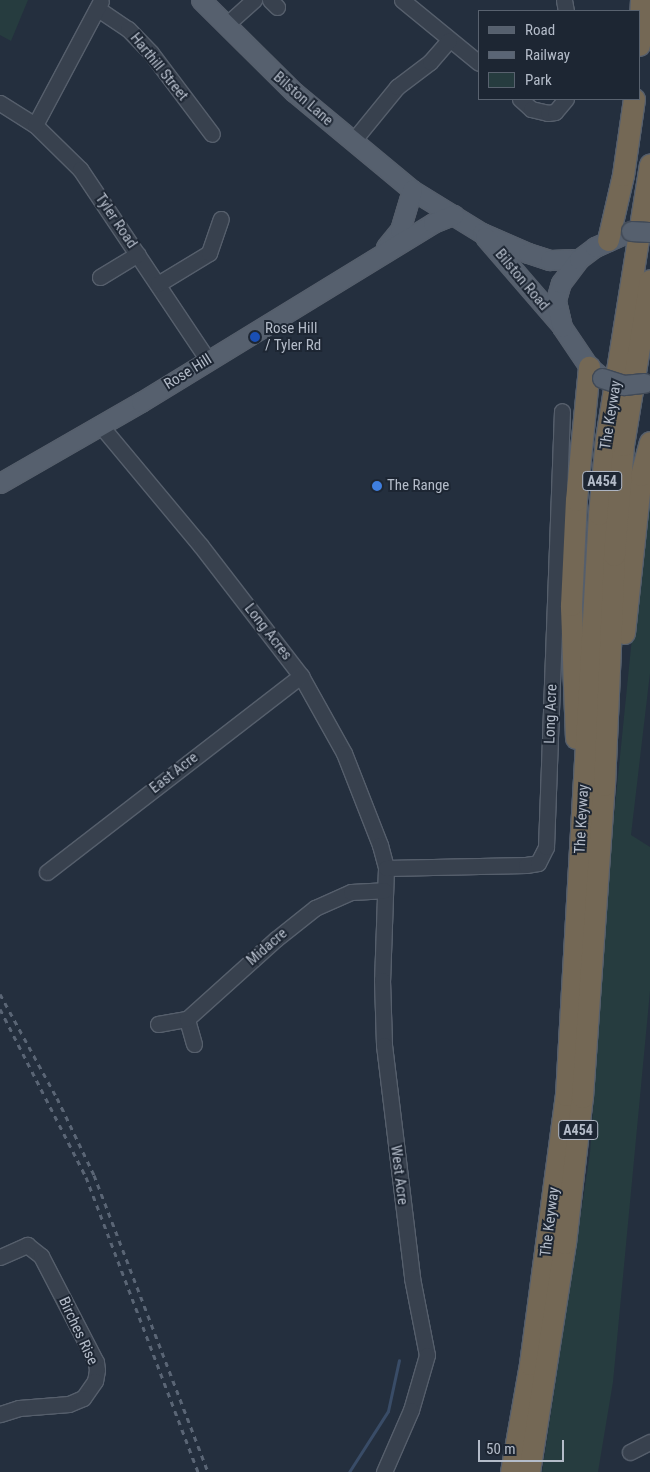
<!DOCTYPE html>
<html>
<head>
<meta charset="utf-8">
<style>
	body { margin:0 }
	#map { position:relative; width:650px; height:1472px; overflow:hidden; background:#242f3e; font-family:"Roboto Condensed",sans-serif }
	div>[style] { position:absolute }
	.green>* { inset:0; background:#263c3f }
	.stream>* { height:3px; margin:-1.5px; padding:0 1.5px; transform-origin:1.5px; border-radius:1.5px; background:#394c67 }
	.roads { filter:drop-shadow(1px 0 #565f6c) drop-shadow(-1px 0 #565f6c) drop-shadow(0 1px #565f6c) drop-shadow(0 -1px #565f6c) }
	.minor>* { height:15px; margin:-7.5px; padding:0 7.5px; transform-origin:7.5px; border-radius:7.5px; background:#38414e }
	.major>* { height:19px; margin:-9.5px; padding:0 9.5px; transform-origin:9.5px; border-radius:9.5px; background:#56606e }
	.highway>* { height:21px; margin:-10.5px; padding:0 10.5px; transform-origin:10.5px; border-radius:10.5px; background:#746855 }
	.rail>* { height:3px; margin-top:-1.5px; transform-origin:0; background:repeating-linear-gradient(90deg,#5a6575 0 5px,transparent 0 10px) }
	.bridges { filter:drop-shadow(1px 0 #414a57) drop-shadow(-1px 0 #414a57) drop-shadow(0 1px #414a57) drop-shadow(0 -1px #414a57) }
	.major-bridge>* { height:19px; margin:-9.5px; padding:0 9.5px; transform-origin:9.5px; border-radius:9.5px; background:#56606e }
	.dots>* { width:14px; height:14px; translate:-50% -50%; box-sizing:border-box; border:2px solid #1d2633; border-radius:50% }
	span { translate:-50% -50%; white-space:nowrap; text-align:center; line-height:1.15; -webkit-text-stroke:4px #1d2633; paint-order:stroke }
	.shield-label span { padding:1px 4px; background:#1d2633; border:1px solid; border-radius:4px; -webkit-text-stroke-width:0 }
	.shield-label { font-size:14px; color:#b4bcc9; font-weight:700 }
	.street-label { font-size:15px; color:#b4bcc9 }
	.poi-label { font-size:15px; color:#b4bcc9 }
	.left { translate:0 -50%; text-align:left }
	.legend { position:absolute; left:478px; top:10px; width:162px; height:90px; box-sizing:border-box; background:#1d2633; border:1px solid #59626f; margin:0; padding:6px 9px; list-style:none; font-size:15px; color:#b4bcc9 }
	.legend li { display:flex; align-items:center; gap:10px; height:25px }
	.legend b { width:25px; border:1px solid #59626f }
	.scale { position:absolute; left:478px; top:1440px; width:86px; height:22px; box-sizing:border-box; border:2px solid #b4bcc9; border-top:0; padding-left:6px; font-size:15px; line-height:18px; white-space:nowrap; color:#b4bcc9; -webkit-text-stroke:4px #1d2633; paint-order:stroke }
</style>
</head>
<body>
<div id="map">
	<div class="green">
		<div style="clip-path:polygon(0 0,28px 0,11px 41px,0 35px)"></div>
		<div style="clip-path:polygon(650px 501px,650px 673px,631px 835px,650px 847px,650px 991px,613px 1382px,598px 1472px,542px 1472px,590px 1153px,611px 846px,639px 568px)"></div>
	</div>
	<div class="stream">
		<div style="left:349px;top:1472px;width:72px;rotate:-57.4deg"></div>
		<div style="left:388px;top:1411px;width:52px;rotate:-77.8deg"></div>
	</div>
	<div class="roads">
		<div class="minor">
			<div style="left:270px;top:0;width:10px;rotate:45deg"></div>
			<div style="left:402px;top:0;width:99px;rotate:39.3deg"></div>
			<div style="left:564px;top:0;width:11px;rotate:80deg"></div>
			<div style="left:98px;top:9px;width:36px;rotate:34deg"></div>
			<div style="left:128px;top:29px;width:33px;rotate:46deg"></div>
			<div style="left:151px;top:53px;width:101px;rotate:53deg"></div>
			<div style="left:226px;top:25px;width:38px;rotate:-42deg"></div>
			<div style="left:520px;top:99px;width:15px;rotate:42deg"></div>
			<div style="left:531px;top:109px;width:17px;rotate:13deg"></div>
			<div style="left:548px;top:113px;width:7px;rotate:-8deg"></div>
			<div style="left:555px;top:112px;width:17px;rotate:-50deg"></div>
			<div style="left:0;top:103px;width:41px;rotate:32.2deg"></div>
			<div style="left:35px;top:125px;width:63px;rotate:44.4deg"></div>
			<div style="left:80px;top:169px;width:230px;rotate:56.2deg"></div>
			<div style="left:35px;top:125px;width:140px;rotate:-62deg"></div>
			<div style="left:353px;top:141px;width:70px;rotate:-50.8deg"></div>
			<div style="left:397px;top:87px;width:41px;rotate:-37.1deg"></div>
			<div style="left:430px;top:62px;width:29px;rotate:-49deg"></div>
			<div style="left:100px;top:277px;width:44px;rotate:-31.2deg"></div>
			<div style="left:158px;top:284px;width:60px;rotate:-31.3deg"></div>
			<div style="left:209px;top:253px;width:36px;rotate:-71deg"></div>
			<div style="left:101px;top:426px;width:156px;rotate:50.2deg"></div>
			<div style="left:201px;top:546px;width:164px;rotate:52.4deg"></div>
			<div style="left:301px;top:676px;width:88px;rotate:60.8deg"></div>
			<div style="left:344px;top:753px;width:99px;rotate:68.6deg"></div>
			<div style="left:380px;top:845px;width:24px;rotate:75deg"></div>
			<div style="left:386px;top:868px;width:112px;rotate:92deg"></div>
			<div style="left:382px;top:980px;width:65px;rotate:88.2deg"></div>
			<div style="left:384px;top:1045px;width:235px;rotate:83.1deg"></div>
			<div style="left:412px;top:1278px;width:78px;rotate:79deg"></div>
			<div style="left:427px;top:1355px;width:57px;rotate:106.2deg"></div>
			<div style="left:411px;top:1410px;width:68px;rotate:113.5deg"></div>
			<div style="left:386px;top:868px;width:140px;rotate:-1.2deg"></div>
			<div style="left:526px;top:865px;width:12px;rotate:-9deg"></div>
			<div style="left:538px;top:863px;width:18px;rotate:-63deg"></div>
			<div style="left:546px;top:847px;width:436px;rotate:-87.9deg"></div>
			<div style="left:47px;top:872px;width:321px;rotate:-37.7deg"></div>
			<div style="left:158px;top:1024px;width:29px;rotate:-10deg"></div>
			<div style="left:194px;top:1044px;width:26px;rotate:-106deg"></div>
			<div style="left:187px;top:1019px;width:120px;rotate:-42deg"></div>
			<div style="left:276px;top:939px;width:50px;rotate:-38.5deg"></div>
			<div style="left:315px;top:908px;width:39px;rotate:-24deg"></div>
			<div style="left:351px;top:892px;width:33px;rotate:-3deg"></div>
			<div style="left:0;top:1257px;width:30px;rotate:-24deg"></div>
			<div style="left:27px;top:1245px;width:18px;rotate:38deg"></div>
			<div style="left:41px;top:1256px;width:119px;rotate:62.6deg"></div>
			<div style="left:96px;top:1362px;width:8px;rotate:83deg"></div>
			<div style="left:97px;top:1370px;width:11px;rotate:100deg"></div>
			<div style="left:95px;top:1381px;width:21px;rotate:125deg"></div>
			<div style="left:83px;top:1398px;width:15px;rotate:157deg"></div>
			<div style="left:69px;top:1404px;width:50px;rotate:175.4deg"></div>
			<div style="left:19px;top:1408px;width:20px;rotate:162deg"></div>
			<div style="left:630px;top:1452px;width:22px;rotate:-27deg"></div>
		</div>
		<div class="major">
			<div style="left:201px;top:0;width:131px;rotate:44.7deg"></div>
			<div style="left:294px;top:92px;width:153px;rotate:39.7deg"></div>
			<div style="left:412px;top:190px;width:82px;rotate:31.6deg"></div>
			<div style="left:482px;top:233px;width:50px;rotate:23.5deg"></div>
			<div style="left:528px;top:253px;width:23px;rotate:18deg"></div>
			<div style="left:550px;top:260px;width:29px;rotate:-2deg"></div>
			<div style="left:485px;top:237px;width:115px;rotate:49.2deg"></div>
			<div style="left:386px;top:247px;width:22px;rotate:-51deg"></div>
			<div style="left:400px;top:230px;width:42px;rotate:-73.3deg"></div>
			<div style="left:601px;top:377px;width:16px;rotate:-140deg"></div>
			<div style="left:589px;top:367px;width:48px;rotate:-124deg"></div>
			<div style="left:562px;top:327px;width:28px;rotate:-103deg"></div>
			<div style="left:556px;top:300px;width:18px;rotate:-74deg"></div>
			<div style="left:561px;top:283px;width:30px;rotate:-53deg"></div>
			<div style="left:579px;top:259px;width:20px;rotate:-37deg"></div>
			<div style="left:595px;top:247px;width:39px;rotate:-24deg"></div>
			<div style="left:0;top:483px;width:163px;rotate:-29.9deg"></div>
			<div style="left:141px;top:402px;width:342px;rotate:-31.5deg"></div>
			<div style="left:433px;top:223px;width:22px;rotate:-22deg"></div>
		</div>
		<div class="highway">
			<div style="left:639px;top:45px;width:45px;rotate:-87.5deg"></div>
			<div style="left:608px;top:240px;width:67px;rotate:-77deg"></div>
			<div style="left:623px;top:175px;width:77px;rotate:-81.8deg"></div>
			<div style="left:624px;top:633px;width:159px;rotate:-83.9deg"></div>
			<div style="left:641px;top:475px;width:34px;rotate:-75deg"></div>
			<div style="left:576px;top:738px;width:133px;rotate:-92.2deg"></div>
			<div style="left:571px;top:605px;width:105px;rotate:-87.3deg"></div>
			<div style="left:576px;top:500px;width:134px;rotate:-84.4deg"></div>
			<div style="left:511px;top:1472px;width:110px;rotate:-80deg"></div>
			<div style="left:530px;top:1364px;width:271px;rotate:-82.4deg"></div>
			<div style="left:566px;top:1095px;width:582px;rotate:-86.75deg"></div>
			<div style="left:599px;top:514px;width:75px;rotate:-84.7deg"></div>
			<div style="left:606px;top:439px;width:278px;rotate:-80.9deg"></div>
			<div style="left:529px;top:1472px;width:232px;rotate:-81.1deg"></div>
			<div style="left:565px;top:1243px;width:147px;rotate:-83.4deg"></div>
			<div style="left:582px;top:1097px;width:313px;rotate:-86deg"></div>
			<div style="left:604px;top:785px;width:230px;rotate:-87.5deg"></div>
			<div style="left:614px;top:555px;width:110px;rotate:-85.3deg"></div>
			<div style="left:623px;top:445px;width:167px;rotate:-80.7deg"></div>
		</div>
	</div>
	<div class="rail">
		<div style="left:0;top:994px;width:119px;rotate:61.3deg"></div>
		<div style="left:57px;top:1098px;width:85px;rotate:64.3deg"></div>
		<div style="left:94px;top:1175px;width:318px;rotate:69deg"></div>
		<div style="left:0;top:1009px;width:189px;rotate:62.9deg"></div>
		<div style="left:86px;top:1177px;width:316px;rotate:69.2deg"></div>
	</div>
	<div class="bridges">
		<div class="major-bridge">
			<div style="left:631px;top:231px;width:19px;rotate:3deg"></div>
			<div style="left:602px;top:378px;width:23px;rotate:18deg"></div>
			<div style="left:624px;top:385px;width:20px;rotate:-6deg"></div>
		</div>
	</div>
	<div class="dots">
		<div style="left:255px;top:337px;background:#1a4fb4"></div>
		<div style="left:377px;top:486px;background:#3f7fe0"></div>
	</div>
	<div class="shield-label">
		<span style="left:602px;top:481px">A454</span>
		<span style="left:578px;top:1130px">A454</span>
	</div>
	<div class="street-label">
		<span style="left:159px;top:67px;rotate:51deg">Harthill Street</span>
		<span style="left:303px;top:99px;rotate:41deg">Bilston Lane</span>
		<span style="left:116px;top:221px;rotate:56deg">Tyler Road</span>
		<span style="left:522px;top:280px;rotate:50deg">Bilston Road</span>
		<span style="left:188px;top:372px;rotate:-32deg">Rose Hill</span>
		<span style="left:611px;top:415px;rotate:-81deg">The Keyway</span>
		<span style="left:268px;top:632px;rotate:52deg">Long Acres</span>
		<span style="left:551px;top:714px;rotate:-88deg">Long Acre</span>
		<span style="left:174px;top:773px;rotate:-38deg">East Acre</span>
		<span style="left:582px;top:819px;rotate:-87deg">The Keyway</span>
		<span style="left:267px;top:947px;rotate:-41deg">Midacre</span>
		<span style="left:399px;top:1175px;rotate:83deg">West Acre</span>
		<span style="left:550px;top:1222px;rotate:-83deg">The Keyway</span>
		<span style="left:78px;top:1331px;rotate:65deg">Birches Rise</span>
	</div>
	<div class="poi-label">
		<span class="left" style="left:265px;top:337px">Rose Hill<br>/ Tyler Rd</span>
		<span class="left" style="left:387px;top:486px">The Range</span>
	</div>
	<ul class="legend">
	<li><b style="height:6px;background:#56606e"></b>Road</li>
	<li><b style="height:6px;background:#5a6575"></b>Railway</li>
	<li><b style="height:14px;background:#263c3f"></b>Park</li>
	</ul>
	<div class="scale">50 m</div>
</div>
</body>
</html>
